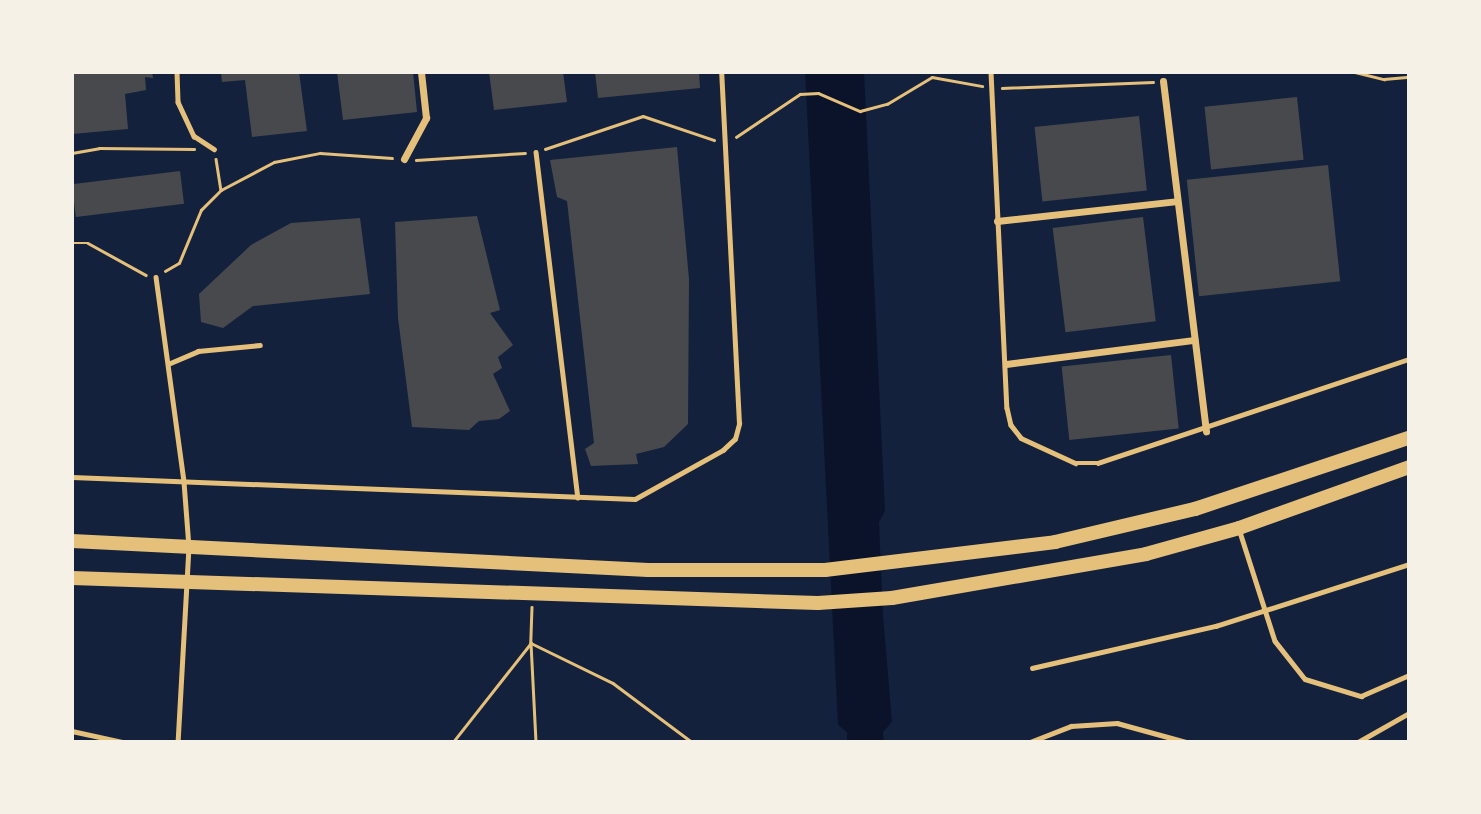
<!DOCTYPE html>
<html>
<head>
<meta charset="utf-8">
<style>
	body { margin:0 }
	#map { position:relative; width:1481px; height:814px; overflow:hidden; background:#14213d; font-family:"PT Sans Narrow",sans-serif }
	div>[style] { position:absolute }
	.water>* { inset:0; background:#0b132b }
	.building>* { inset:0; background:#48494c; transform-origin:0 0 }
	.path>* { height:2.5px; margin:-1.25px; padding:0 1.25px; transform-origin:1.25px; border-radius:1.25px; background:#e5c07b }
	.service>* { height:4.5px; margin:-2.25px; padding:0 2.25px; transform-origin:2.25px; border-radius:2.25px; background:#e5c07b }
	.minor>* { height:7px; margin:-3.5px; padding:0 3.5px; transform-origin:3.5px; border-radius:3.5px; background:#e5c07b }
	.primary>* { height:14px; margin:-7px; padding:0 7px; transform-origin:7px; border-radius:7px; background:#e5c07b }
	span { translate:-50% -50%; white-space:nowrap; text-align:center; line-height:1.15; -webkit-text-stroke:6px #f6f1e7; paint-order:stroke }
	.frame { position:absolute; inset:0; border:74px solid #f6f1e7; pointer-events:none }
</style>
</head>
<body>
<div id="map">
	<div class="water">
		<div style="clip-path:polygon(805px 72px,864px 72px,885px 511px,879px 522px,883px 614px,892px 722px,883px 732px,884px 742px,847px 742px,847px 732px,838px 725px)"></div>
	</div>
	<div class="building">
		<div style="clip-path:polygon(72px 72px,152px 72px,153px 78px,145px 77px,146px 90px,125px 94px,128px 129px,72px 134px)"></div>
		<div style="clip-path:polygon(221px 72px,299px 72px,307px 131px,252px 137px,245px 80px,222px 82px)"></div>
		<div style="clip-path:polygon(337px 72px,413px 72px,417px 112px,343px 120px)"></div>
		<div style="clip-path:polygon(489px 72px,563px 72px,567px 102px,494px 110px)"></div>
		<div style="clip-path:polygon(595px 72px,699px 72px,700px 88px,598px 98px)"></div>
		<div style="left:1297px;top:97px;width:63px;height:93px;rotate:84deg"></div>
		<div style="left:1139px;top:116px;width:75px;height:105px;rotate:84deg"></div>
		<div style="clip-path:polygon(677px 147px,689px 279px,688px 424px,664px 447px,636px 454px,638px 464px,591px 466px,585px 449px,594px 443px,567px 201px,557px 197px,550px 160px)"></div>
		<div style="left:1328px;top:165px;width:117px;height:142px;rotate:84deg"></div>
		<div style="left:180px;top:171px;width:33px;height:109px;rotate:83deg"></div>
		<div style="clip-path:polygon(477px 216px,500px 310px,490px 313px,513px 345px,498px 357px,502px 368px,493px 374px,510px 411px,499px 419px,479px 421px,469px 430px,412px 427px,398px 318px,395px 222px)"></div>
		<div style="left:1143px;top:217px;width:105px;height:91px;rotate:83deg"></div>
		<div style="clip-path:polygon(360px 218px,370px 294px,253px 306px,223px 328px,201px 322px,199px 294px,251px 245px,291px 223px)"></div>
		<div style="left:1171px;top:355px;width:74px;height:110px;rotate:84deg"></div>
	</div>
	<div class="path">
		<div style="left:1355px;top:72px;width:30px;rotate:14deg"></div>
		<div style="left:1384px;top:79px;width:25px;rotate:-5deg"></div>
		<div style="left:1002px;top:88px;width:151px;rotate:-2.3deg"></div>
		<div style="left:736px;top:137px;width:77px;rotate:-33.9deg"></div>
		<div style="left:800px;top:94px;width:18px;rotate:-3deg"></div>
		<div style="left:818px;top:93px;width:46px;rotate:23.2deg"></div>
		<div style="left:860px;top:111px;width:28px;rotate:-15deg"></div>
		<div style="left:887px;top:104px;width:52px;rotate:-31deg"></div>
		<div style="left:932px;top:77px;width:51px;rotate:10.2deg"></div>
		<div style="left:545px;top:149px;width:103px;rotate:-18.6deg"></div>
		<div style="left:643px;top:116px;width:75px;rotate:18.7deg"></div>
		<div style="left:72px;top:153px;width:27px;rotate:-10deg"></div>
		<div style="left:99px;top:148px;width:95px;rotate:0.6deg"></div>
		<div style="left:216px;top:159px;width:31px;rotate:81deg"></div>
		<div style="left:221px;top:190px;width:60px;rotate:-27.8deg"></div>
		<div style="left:274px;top:162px;width:47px;rotate:-11.1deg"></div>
		<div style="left:320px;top:153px;width:72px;rotate:4deg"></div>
		<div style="left:416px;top:160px;width:109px;rotate:-3.7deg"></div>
		<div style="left:72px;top:243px;width:16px"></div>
		<div style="left:88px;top:243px;width:66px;rotate:28.9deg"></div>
		<div style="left:165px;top:271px;width:16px;rotate:-30deg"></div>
		<div style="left:179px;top:263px;width:57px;rotate:-67.5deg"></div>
		<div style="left:201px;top:210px;width:28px;rotate:-45deg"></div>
		<div style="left:532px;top:607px;width:36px;rotate:92deg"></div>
		<div style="left:531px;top:643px;width:91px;rotate:26deg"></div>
		<div style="left:613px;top:683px;width:99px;rotate:36.8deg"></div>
		<div style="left:453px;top:742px;width:126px;rotate:-51.8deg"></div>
		<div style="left:531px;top:643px;width:99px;rotate:87.1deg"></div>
	</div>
	<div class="service">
		<div style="left:177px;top:72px;width:30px;rotate:88deg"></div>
		<div style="left:178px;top:102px;width:38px;rotate:65deg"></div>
		<div style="left:194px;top:136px;width:24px;rotate:33deg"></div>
		<div style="left:991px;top:72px;width:336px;rotate:87.3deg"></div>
		<div style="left:1007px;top:408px;width:17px;rotate:77deg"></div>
		<div style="left:1011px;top:425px;width:16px;rotate:52deg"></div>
		<div style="left:1021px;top:438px;width:60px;rotate:24.8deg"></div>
		<div style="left:1075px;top:463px;width:23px"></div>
		<div style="left:1098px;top:463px;width:328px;rotate:-18.5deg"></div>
		<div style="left:536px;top:152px;width:348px;rotate:83.1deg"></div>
		<div style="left:156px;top:277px;width:207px;rotate:82.2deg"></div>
		<div style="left:184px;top:482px;width:65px;rotate:85.6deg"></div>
		<div style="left:189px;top:547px;width:195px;rotate:93.2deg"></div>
		<div style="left:168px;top:364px;width:33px;rotate:-23deg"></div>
		<div style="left:198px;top:351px;width:62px;rotate:-5.5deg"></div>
		<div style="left:72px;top:477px;width:563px;rotate:2.24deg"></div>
		<div style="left:635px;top:499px;width:101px;rotate:-29.1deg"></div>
		<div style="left:723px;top:450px;width:16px;rotate:-43deg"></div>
		<div style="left:735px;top:439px;width:16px;rotate:-75deg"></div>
		<div style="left:739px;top:424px;width:352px;rotate:-92.9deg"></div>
		<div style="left:1240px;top:532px;width:114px;rotate:72.2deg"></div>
		<div style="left:1275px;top:641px;width:48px;rotate:51.7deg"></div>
		<div style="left:1305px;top:679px;width:59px;rotate:16.9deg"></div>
		<div style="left:1361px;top:696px;width:52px;rotate:-23.6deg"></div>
		<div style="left:1032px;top:668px;width:189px;rotate:-12.9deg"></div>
		<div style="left:1216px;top:626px;width:203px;rotate:-17.8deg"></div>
		<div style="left:72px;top:731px;width:52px;rotate:12.2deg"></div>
		<div style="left:1030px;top:742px;width:44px;rotate:-21.3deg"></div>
		<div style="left:1071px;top:726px;width:46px;rotate:-3.7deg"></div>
		<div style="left:1117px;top:723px;width:72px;rotate:15.4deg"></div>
		<div style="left:1358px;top:742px;width:59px;rotate:-29.6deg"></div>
	</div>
	<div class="minor">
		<div style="left:1163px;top:81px;width:353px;rotate:83deg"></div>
		<div style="left:404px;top:159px;width:47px;rotate:-61.8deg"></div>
		<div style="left:426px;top:118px;width:46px;rotate:-96.2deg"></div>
		<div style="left:997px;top:221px;width:181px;rotate:-6.3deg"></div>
		<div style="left:1006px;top:364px;width:190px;rotate:-7.3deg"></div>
	</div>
	<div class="primary">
		<div style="left:72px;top:541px;width:577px;rotate:2.88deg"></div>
		<div style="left:648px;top:570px;width:177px"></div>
		<div style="left:825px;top:570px;width:232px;rotate:-6.9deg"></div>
		<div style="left:1055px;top:542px;width:144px;rotate:-13.3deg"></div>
		<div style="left:1195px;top:509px;width:225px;rotate:-18.4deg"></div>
		<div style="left:72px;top:578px;width:746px;rotate:1.92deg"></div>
		<div style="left:818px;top:603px;width:74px;rotate:-3.9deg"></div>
		<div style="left:892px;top:598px;width:258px;rotate:-9.8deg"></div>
		<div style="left:1146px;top:554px;width:97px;rotate:-15.6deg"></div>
		<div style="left:1239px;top:528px;width:181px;rotate:-19.7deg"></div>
	</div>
	<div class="frame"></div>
</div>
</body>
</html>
